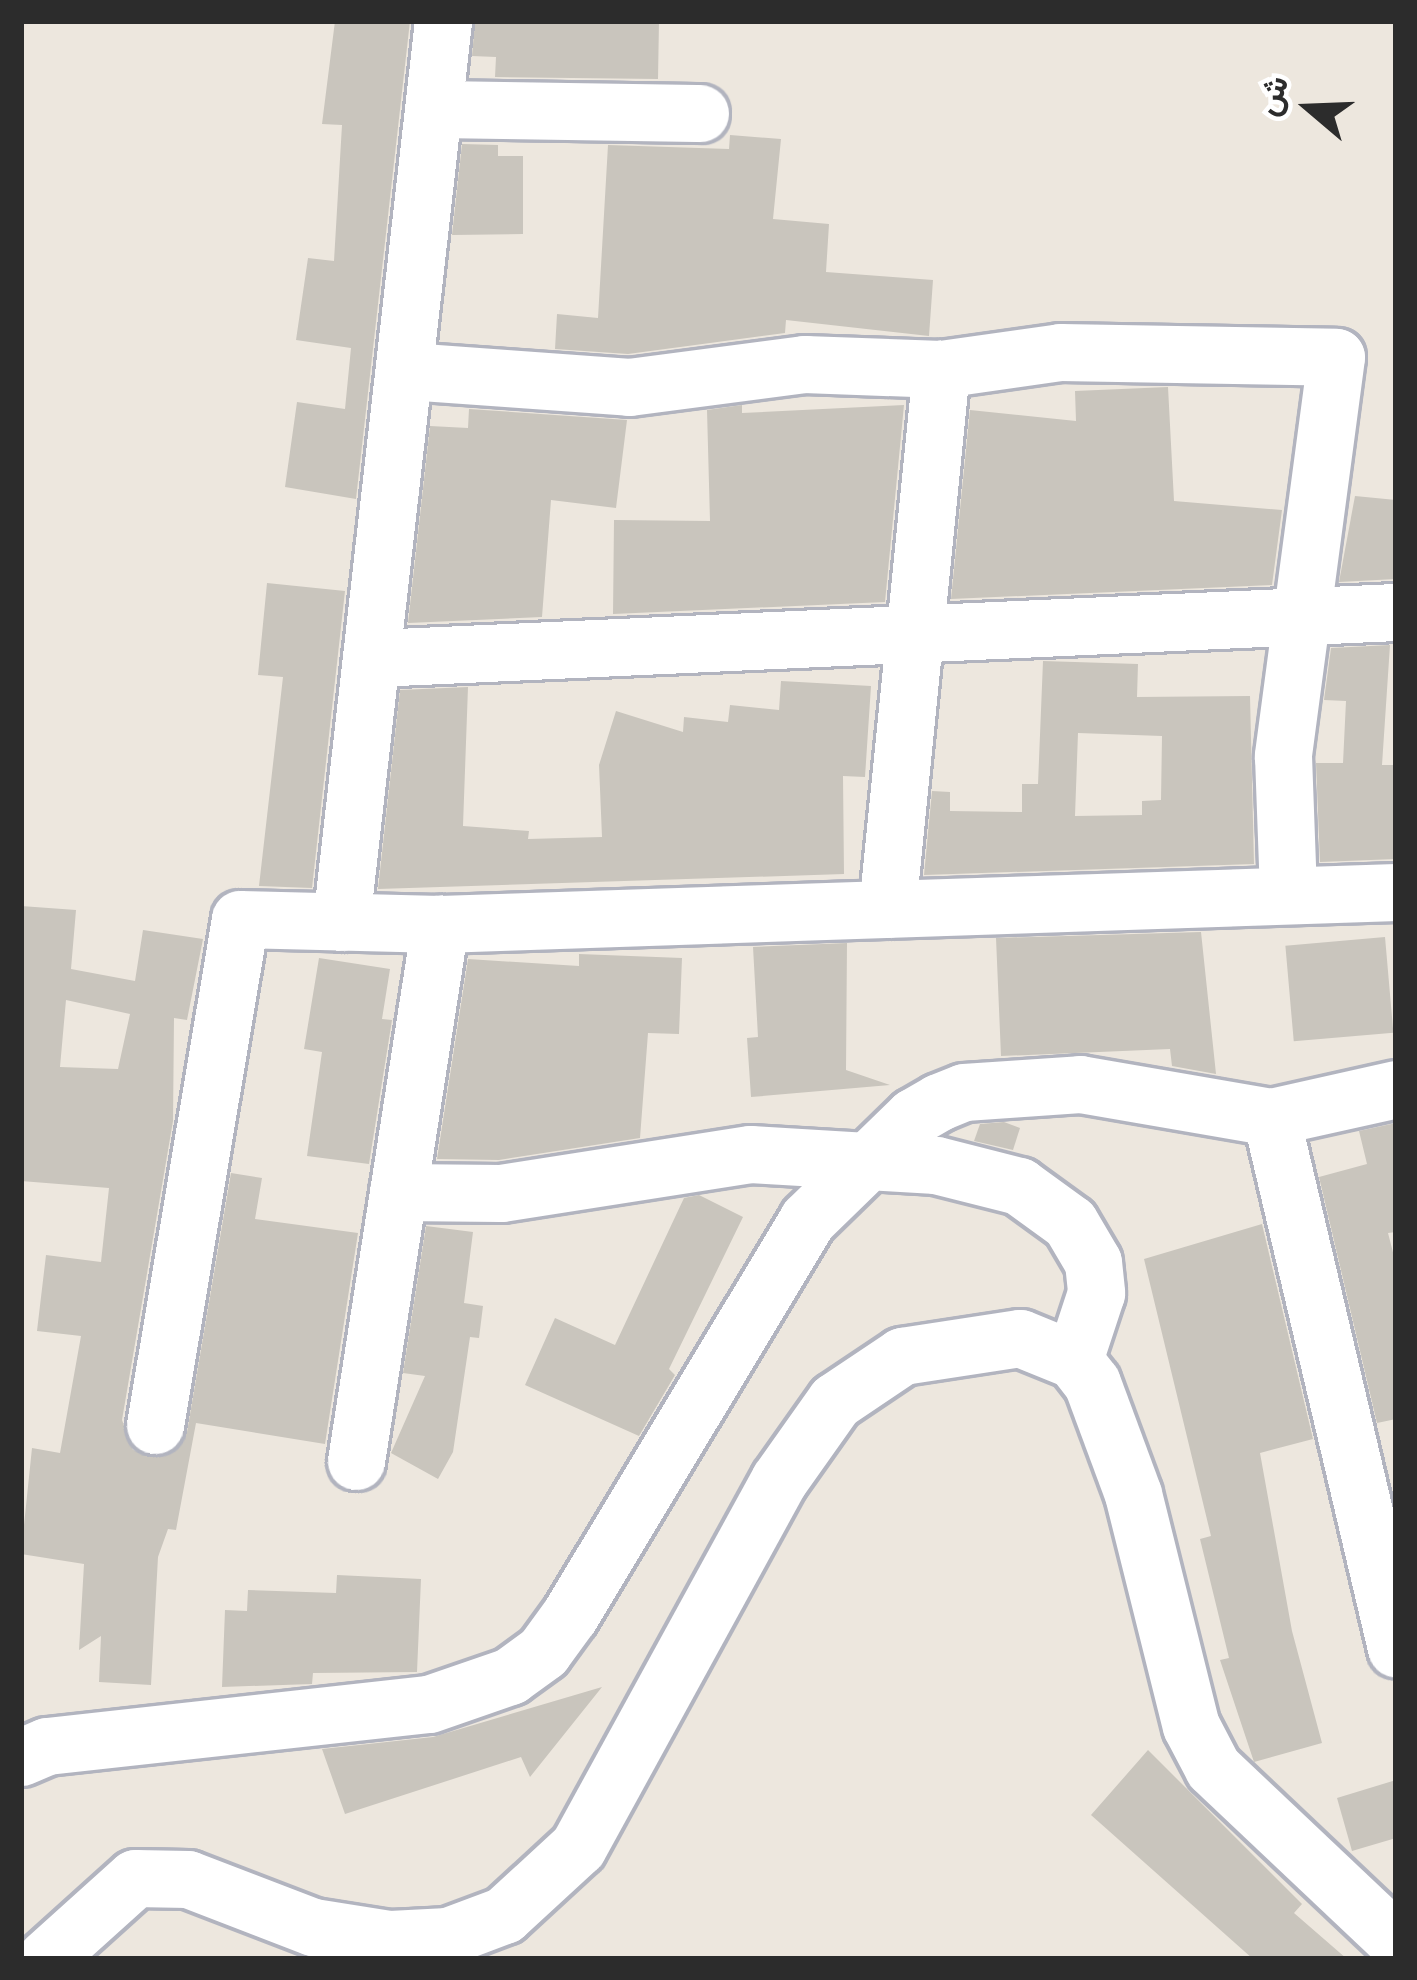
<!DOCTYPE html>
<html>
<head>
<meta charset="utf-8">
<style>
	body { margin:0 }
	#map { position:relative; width:1417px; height:1980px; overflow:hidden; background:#ede7de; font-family:Overpass,Vazirmatn,sans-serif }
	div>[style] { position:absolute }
	.building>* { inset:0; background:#c9c5bd; transform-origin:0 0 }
	.roads { filter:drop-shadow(3px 0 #b2b4bf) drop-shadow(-3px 0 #b2b4bf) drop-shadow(0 3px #b2b4bf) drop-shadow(0 -3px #b2b4bf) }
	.minor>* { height:57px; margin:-28.5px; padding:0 28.5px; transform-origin:28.5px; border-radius:28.5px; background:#fff }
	span { translate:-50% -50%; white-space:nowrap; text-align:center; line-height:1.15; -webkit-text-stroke:9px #fff; paint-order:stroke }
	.frame { position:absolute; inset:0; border:24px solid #2c2c2c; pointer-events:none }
	.north { position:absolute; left:1249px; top:48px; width:120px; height:120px; -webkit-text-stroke:9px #fff; paint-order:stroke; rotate:289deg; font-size:33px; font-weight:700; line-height:48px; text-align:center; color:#2c2c2c }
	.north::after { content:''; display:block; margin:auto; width:42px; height:54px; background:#2c2c2c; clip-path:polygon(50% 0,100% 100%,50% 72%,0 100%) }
</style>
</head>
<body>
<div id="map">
	<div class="building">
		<div style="clip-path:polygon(335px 21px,410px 21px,356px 499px,285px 487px,297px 402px,345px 409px,351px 348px,296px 340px,308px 258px,334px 261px,342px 125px,322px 124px)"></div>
		<div style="clip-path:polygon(475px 21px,659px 21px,658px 79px,495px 77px,496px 57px,472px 56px)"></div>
		<div style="clip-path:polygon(730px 135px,781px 139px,773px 219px,829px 224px,826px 272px,933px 280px,929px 336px,786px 320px,785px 333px,628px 354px,555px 349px,557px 314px,598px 318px,608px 145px,729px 149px)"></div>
		<div style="clip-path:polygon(462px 144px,498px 145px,498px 156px,523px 156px,523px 234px,452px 235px)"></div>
		<div style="clip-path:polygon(1168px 387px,1174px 501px,1282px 510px,1272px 585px,951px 599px,970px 410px,1076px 421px,1075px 391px)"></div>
		<div style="clip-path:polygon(742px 405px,742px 413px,904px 405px,885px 602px,613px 614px,614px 520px,710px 521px,707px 410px)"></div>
		<div style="clip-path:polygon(469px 409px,627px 420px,616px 508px,551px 500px,542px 617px,408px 623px,430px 426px,468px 428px)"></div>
		<div style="clip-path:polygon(1355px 496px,1396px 500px,1396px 579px,1339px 582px)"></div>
		<div style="clip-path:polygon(267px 583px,345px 591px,312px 888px,259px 886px,283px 677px,258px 675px)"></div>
		<div style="clip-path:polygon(1390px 645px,1382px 765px,1396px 765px,1396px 859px,1320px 862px,1316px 763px,1343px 763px,1346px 701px,1324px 700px,1331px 648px)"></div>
		<div style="clip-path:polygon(evenodd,1043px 661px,1138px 664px,1137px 697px,1250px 696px,1254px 864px,924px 875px,932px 791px,950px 792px,950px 811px,1022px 812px,1022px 784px,1038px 784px,1043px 661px,1078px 733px,1162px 736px,1161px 800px,1142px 801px,1142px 815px,1075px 816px,1078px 733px)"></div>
		<div style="clip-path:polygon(781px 681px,871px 686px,865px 777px,843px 776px,844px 874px,378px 889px,400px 690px,468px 687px,463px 826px,529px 831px,528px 839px,602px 837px,599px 765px,616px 711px,683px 732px,684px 717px,728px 722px,730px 705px,779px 710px)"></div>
		<div style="clip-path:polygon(evenodd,21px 906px,76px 910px,71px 969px,135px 981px,143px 930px,203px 939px,187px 1020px,174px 1018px,173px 1121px,122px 1420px,133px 1450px,165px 1456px,187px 1432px,231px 1173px,262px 1178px,255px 1219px,358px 1233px,325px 1444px,196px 1423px,176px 1530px,168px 1529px,158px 1557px,151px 1685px,99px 1682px,101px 1636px,79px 1650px,84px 1564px,21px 1554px,32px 1448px,60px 1453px,81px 1336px,37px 1331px,46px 1255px,101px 1262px,109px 1188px,21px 1181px,21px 906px,66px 1000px,130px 1014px,118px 1069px,60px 1067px,66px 1000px)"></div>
		<div style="clip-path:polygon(1201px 932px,1216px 1074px,1172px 1066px,1170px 1049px,1001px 1056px,996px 938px)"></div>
		<div style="left:1385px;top:937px;width:96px;height:100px;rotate:85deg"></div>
		<div style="clip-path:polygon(847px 943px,846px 1070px,890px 1085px,751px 1097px,747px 1038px,758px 1037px,753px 947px)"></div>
		<div style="clip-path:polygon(579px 954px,682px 958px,679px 1034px,648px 1033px,640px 1138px,499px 1160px,437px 1159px,468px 959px,579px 966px)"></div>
		<div style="clip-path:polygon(319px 958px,390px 969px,382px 1019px,392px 1020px,369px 1164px,307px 1156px,322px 1052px,304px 1049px)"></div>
		<div style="clip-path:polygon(1004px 1122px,1020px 1128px,1013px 1150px,974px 1141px,980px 1124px)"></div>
		<div style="clip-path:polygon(1396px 1123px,1396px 1232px,1388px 1233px,1396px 1264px,1396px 1419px,1377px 1423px,1319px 1177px,1367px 1164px,1359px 1131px)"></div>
		<div style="clip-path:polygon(699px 1195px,743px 1217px,669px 1369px,675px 1375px,639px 1436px,525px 1385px,555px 1318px,615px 1345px,684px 1198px)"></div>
		<div style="clip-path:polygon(1262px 1224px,1313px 1439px,1260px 1453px,1292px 1631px,1322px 1743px,1254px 1762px,1220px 1660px,1229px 1658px,1200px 1539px,1211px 1536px,1144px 1259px)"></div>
		<div style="clip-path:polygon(426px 1226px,473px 1232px,464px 1303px,483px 1306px,479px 1338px,470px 1337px,453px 1452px,438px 1479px,391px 1453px,425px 1376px,403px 1373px)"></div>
		<div style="clip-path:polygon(337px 1575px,421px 1579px,417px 1672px,313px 1673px,312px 1684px,222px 1687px,225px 1610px,247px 1611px,248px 1590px,336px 1593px)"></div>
		<div style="clip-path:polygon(602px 1687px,530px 1777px,521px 1757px,345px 1814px,322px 1749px,433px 1737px)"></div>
		<div style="clip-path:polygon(1148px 1750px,1302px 1904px,1294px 1913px,1347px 1959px,1253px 1959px,1091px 1815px)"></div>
		<div style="clip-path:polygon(1396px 1780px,1396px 1838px,1352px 1851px,1337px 1798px)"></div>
	</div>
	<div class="roads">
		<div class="minor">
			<div style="left:435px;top:109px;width:265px;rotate:0.9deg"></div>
			<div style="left:408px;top:371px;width:222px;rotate:4.1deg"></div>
			<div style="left:629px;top:387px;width:177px;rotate:-7.5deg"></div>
			<div style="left:804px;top:364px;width:137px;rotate:2.1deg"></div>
			<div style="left:941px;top:369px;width:120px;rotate:-8.1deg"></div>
			<div style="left:1060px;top:352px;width:276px;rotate:1deg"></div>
			<div style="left:1336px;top:357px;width:403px;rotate:97.6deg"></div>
			<div style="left:1283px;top:756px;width:137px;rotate:87.9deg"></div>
			<div style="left:375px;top:658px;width:1022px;rotate:-2.58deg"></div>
			<div style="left:887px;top:909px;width:543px;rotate:-84.29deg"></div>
			<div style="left:341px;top:922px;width:907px;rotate:-83.54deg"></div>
			<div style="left:1271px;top:1117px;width:546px;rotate:76.75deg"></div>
			<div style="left:398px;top:1192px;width:103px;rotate:0.6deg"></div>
			<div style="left:501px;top:1193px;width:252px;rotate:-8.9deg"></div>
			<div style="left:750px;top:1154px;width:186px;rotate:3.4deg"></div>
			<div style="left:936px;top:1165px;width:86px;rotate:14.2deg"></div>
			<div style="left:1019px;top:1186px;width:63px;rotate:36deg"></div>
			<div style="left:1070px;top:1223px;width:45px;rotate:59.5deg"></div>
			<div style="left:1093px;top:1262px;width:31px;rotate:84deg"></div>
			<div style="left:1096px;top:1293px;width:71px;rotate:108.2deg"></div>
			<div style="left:155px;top:1425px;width:513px;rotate:-80.46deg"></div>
			<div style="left:240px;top:919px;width:200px;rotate:1.4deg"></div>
			<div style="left:440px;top:924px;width:957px;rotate:-1.92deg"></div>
			<div style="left:356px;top:1461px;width:544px;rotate:-81.11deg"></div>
			<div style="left:21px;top:1757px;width:28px;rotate:-23deg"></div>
			<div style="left:47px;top:1746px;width:384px;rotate:-6.3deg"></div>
			<div style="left:429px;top:1704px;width:86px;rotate:-19.1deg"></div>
			<div style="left:510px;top:1676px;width:41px;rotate:-36deg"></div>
			<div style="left:543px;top:1652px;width:46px;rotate:-53.9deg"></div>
			<div style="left:570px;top:1615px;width:461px;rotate:-59deg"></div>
			<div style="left:807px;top:1220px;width:148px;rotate:-44.2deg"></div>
			<div style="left:913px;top:1117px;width:30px;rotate:-30deg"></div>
			<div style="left:939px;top:1102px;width:27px;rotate:-22deg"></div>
			<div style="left:964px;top:1092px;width:116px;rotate:-3.9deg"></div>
			<div style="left:1080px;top:1084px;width:194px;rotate:9.8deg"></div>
			<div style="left:1271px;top:1117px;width:128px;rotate:-12.6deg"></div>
			<div style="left:45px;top:1959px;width:121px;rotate:-42deg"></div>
			<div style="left:135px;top:1878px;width:53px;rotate:1.1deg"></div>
			<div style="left:188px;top:1879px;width:134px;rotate:21deg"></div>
			<div style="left:313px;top:1927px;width:78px;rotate:8.9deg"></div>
			<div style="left:390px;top:1939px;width:58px;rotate:-3deg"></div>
			<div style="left:448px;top:1936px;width:60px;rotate:-20.6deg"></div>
			<div style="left:504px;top:1915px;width:100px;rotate:-42.6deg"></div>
			<div style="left:578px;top:1847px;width:418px;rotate:-61.3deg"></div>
			<div style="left:779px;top:1480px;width:97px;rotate:-54.7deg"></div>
			<div style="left:835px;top:1401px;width:81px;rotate:-33.9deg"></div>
			<div style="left:902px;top:1356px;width:119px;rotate:-8.7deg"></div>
			<div style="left:1020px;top:1338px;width:58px;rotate:22.2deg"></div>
			<div style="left:1074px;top:1360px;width:29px;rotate:52deg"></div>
			<div style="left:1092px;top:1383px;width:118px;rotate:69.7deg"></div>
			<div style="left:1133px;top:1494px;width:239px;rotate:76deg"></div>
			<div style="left:1191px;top:1726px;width:47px;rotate:62.4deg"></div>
			<div style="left:1213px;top:1768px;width:252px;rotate:43.4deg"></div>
		</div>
	</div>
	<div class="frame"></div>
	<div class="north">ش</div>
</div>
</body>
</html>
